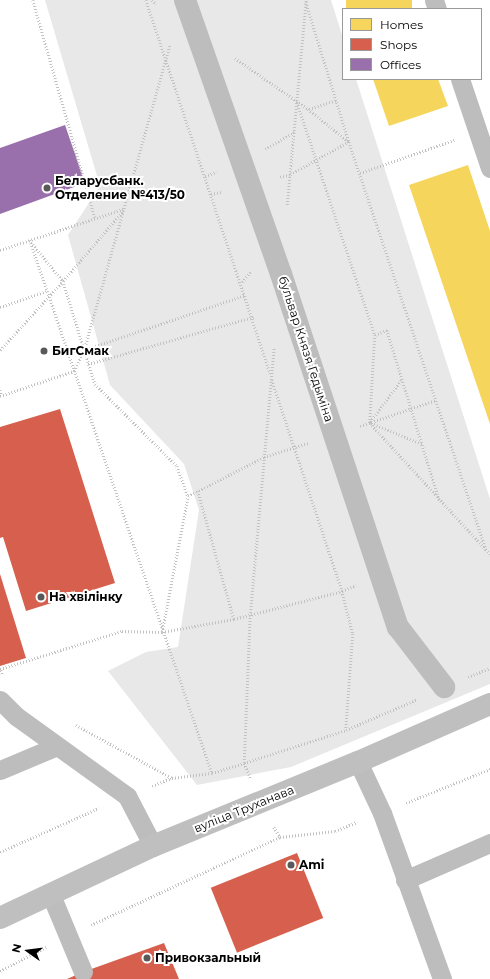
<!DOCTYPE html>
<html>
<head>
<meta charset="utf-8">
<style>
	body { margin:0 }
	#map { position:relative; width:490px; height:979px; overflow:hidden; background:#fff; font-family:Montserrat,sans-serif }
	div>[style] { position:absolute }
	.green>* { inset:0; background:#e8e8e8 }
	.homes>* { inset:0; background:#f6d55c; transform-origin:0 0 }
	.shops>* { inset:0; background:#d6604d; transform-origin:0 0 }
	.offices>* { inset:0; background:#9970ab }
	.path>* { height:2.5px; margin-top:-1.25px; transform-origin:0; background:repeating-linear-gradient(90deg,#c2c2c2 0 1px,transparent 0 3px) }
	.lane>* { height:19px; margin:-9.5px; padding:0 9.5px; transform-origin:9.5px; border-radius:9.5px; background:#bdbdbd }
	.street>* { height:22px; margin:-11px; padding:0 11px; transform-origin:11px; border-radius:11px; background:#bdbdbd }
	.secondary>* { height:22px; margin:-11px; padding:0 11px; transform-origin:11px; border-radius:11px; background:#bfbfbf }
	.dots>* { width:11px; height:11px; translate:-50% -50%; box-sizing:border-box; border:2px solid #fff; border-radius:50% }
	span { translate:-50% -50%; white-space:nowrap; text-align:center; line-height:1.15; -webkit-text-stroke:4px #fff; paint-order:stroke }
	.poi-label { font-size:12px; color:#000; font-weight:700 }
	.left { translate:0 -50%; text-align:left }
	.street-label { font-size:12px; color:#000 }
	.legend { position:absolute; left:342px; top:8px; width:140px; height:72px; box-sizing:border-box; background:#fff; border:1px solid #999; margin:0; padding:5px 7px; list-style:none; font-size:12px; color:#000 }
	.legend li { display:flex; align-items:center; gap:8px; height:20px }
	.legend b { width:20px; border:1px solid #999 }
	.north { position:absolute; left:8px; top:931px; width:40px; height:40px; -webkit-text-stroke:3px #fff; paint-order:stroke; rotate:284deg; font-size:11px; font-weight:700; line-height:16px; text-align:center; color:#000 }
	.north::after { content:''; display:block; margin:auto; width:14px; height:18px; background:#000; clip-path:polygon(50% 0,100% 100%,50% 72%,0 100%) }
</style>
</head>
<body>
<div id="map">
	<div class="green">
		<div style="clip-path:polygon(45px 0,331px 0,343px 38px,343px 79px,356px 79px,490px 499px,490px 684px,291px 767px,197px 785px,108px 671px,146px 652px,178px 647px,199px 510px,184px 464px,110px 385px,68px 235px,100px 186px)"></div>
	</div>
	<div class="homes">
		<div style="left:346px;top:0;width:66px;height:9px"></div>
		<div style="clip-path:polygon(373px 79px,438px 79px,448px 106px,389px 126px)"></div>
		<div style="clip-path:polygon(468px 165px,490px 231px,490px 424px,409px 185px)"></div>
	</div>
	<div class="shops">
		<div style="clip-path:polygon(60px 409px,115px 583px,26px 611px,3px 537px,0 538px,0 427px)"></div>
		<div style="clip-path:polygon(0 574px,26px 658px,0 666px)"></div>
		<div style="left:297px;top:853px;width:70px;height:93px;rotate:68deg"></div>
		<div style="clip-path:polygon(164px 943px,179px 979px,67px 979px,83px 972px)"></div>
	</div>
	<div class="offices">
		<div style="clip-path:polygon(65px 125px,85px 183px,0 214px,0 148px)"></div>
	</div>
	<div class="path">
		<div style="left:33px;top:0;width:227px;rotate:74.1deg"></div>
		<div style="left:146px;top:0;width:395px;rotate:71.6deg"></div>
		<div style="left:152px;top:0;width:6px;rotate:39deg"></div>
		<div style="left:306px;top:2px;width:146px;rotate:72.9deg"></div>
		<div style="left:349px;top:142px;width:429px;rotate:71.4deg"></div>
		<div style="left:235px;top:58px;width:89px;rotate:34.9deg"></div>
		<div style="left:308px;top:109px;width:53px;rotate:38.8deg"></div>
		<div style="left:349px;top:142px;width:68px;rotate:150.8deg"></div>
		<div style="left:290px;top:175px;width:12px;rotate:166deg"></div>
		<div style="left:297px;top:102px;width:246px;rotate:71.5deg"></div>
		<div style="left:375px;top:335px;width:13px;rotate:-23deg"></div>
		<div style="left:387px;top:330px;width:180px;rotate:72.9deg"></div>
		<div style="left:309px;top:109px;width:29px;rotate:-18deg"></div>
		<div style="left:265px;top:149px;width:34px;rotate:-30deg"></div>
		<div style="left:360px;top:173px;width:100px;rotate:-19.3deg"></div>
		<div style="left:205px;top:176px;width:12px;rotate:-20deg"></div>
		<div style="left:211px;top:194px;width:11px;rotate:-10deg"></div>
		<div style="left:287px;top:205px;width:206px;rotate:-84.7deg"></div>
		<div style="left:30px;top:240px;width:563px;rotate:71.15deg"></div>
		<div style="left:31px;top:242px;width:50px;rotate:50.6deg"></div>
		<div style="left:63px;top:281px;width:108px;rotate:72.7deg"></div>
		<div style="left:95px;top:384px;width:116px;rotate:45deg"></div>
		<div style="left:177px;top:466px;width:32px;rotate:70deg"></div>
		<div style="left:0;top:250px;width:130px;rotate:-18.4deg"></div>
		<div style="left:242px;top:282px;width:13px;rotate:-51deg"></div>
		<div style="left:0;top:307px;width:50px;rotate:-18.8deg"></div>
		<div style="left:375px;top:335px;width:88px;rotate:93.3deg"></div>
		<div style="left:370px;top:423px;width:178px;rotate:47.5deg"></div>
		<div style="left:0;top:350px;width:93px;rotate:-47.6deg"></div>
		<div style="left:63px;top:281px;width:92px;rotate:-49.4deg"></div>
		<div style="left:84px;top:350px;width:317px;rotate:-74.3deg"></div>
		<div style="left:88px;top:364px;width:172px;rotate:-15.9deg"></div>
		<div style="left:272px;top:380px;width:222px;rotate:71.6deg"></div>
		<div style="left:342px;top:591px;width:44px;rotate:75.7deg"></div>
		<div style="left:353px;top:634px;width:96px;rotate:94.2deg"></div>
		<div style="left:0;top:390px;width:6px;rotate:72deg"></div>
		<div style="left:0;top:396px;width:78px;rotate:-18.7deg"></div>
		<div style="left:74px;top:371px;width:23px;rotate:-65deg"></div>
		<div style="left:84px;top:350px;width:171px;rotate:-18.8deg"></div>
		<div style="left:370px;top:422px;width:54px;rotate:-53.3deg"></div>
		<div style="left:371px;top:423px;width:55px;rotate:22.4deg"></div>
		<div style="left:360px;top:426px;width:80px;rotate:-18.9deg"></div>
		<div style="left:198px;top:491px;width:133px;rotate:74.3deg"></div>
		<div style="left:162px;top:632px;width:138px;rotate:-79.2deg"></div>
		<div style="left:188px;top:496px;width:85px;rotate:-27.2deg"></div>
		<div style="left:264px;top:457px;width:46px;rotate:-17.7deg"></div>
		<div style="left:2px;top:674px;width:5px;rotate:-112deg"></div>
		<div style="left:0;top:669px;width:128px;rotate:-17.3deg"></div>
		<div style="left:122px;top:631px;width:40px;rotate:1.4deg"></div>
		<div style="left:162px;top:632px;width:73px;rotate:-10.2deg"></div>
		<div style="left:234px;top:619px;width:112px;rotate:-14.5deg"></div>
		<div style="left:342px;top:591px;width:15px;rotate:-23deg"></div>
		<div style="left:468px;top:677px;width:24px;rotate:-22deg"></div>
		<div style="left:76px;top:725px;width:110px;rotate:28.9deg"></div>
		<div style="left:250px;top:778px;width:16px;rotate:-112deg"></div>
		<div style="left:244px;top:763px;width:147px;rotate:-87.7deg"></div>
		<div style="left:250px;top:616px;width:270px;rotate:-84.9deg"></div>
		<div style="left:152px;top:786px;width:22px;rotate:-22deg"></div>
		<div style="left:172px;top:778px;width:40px;rotate:-7.1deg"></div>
		<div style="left:212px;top:773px;width:34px;rotate:-17deg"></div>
		<div style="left:244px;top:763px;width:107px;rotate:-17.9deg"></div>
		<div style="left:346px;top:730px;width:78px;rotate:-23.3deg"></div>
		<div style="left:406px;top:803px;width:91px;rotate:-22deg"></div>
		<div style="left:274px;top:827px;width:12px;rotate:59deg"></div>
		<div style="left:0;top:852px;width:108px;rotate:-24deg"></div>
		<div style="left:91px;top:925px;width:208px;rotate:-25deg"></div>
		<div style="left:280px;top:837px;width:55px;rotate:-6.2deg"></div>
		<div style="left:335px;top:831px;width:24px;rotate:-22deg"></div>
		<div style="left:0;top:971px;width:52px;rotate:-27.6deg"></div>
	</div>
	<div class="lane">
		<div style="left:434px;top:0;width:9px;rotate:72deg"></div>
		<div style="left:460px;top:79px;width:94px;rotate:71.4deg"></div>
		<div style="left:0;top:700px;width:23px;rotate:45deg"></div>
		<div style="left:16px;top:716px;width:137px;rotate:35.8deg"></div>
		<div style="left:127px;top:796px;width:56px;rotate:62.5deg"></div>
		<div style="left:358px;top:762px;width:56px;rotate:64.8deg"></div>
		<div style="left:382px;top:813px;width:177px;rotate:70.1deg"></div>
		<div style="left:0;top:770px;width:62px;rotate:-22.8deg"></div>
		<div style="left:405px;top:880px;width:93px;rotate:-23.5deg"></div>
		<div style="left:51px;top:895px;width:83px;rotate:67.4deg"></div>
	</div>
	<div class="street">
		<div style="left:185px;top:0;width:290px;rotate:70.7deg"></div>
		<div style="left:281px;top:274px;width:372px;rotate:71.7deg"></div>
		<div style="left:398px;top:627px;width:76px;rotate:52.5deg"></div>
	</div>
	<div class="secondary">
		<div style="left:0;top:918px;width:169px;rotate:-25.2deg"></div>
		<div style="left:153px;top:846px;width:222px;rotate:-22.3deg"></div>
		<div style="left:358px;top:762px;width:144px;rotate:-23.7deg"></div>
	</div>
	<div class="dots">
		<div style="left:47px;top:188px;background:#595959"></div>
		<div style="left:44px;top:351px;background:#595959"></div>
		<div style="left:41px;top:597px;background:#595959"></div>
		<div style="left:291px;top:865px;background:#595959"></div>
		<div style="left:147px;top:958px;background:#595959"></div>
	</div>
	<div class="poi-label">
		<span class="left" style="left:55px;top:188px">Беларусбанк.<br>Отделение №413/50</span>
		<span class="left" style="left:52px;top:351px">БигСмак</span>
		<span class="left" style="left:49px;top:597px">На хвілінку</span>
		<span class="left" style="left:299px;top:865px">Ami</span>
		<span class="left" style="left:155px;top:958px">Привокзальный</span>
	</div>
	<div class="street-label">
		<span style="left:306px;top:349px;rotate:72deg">бульвар Князя Гедыміна</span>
		<span style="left:244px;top:809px;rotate:-22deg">вуліца Труханава</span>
	</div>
	<ul class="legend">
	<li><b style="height:11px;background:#f6d55c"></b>Homes</li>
	<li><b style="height:11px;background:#d6604d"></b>Shops</li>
	<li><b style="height:11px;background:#9970ab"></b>Offices</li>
	</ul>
	<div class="north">N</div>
</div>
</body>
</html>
